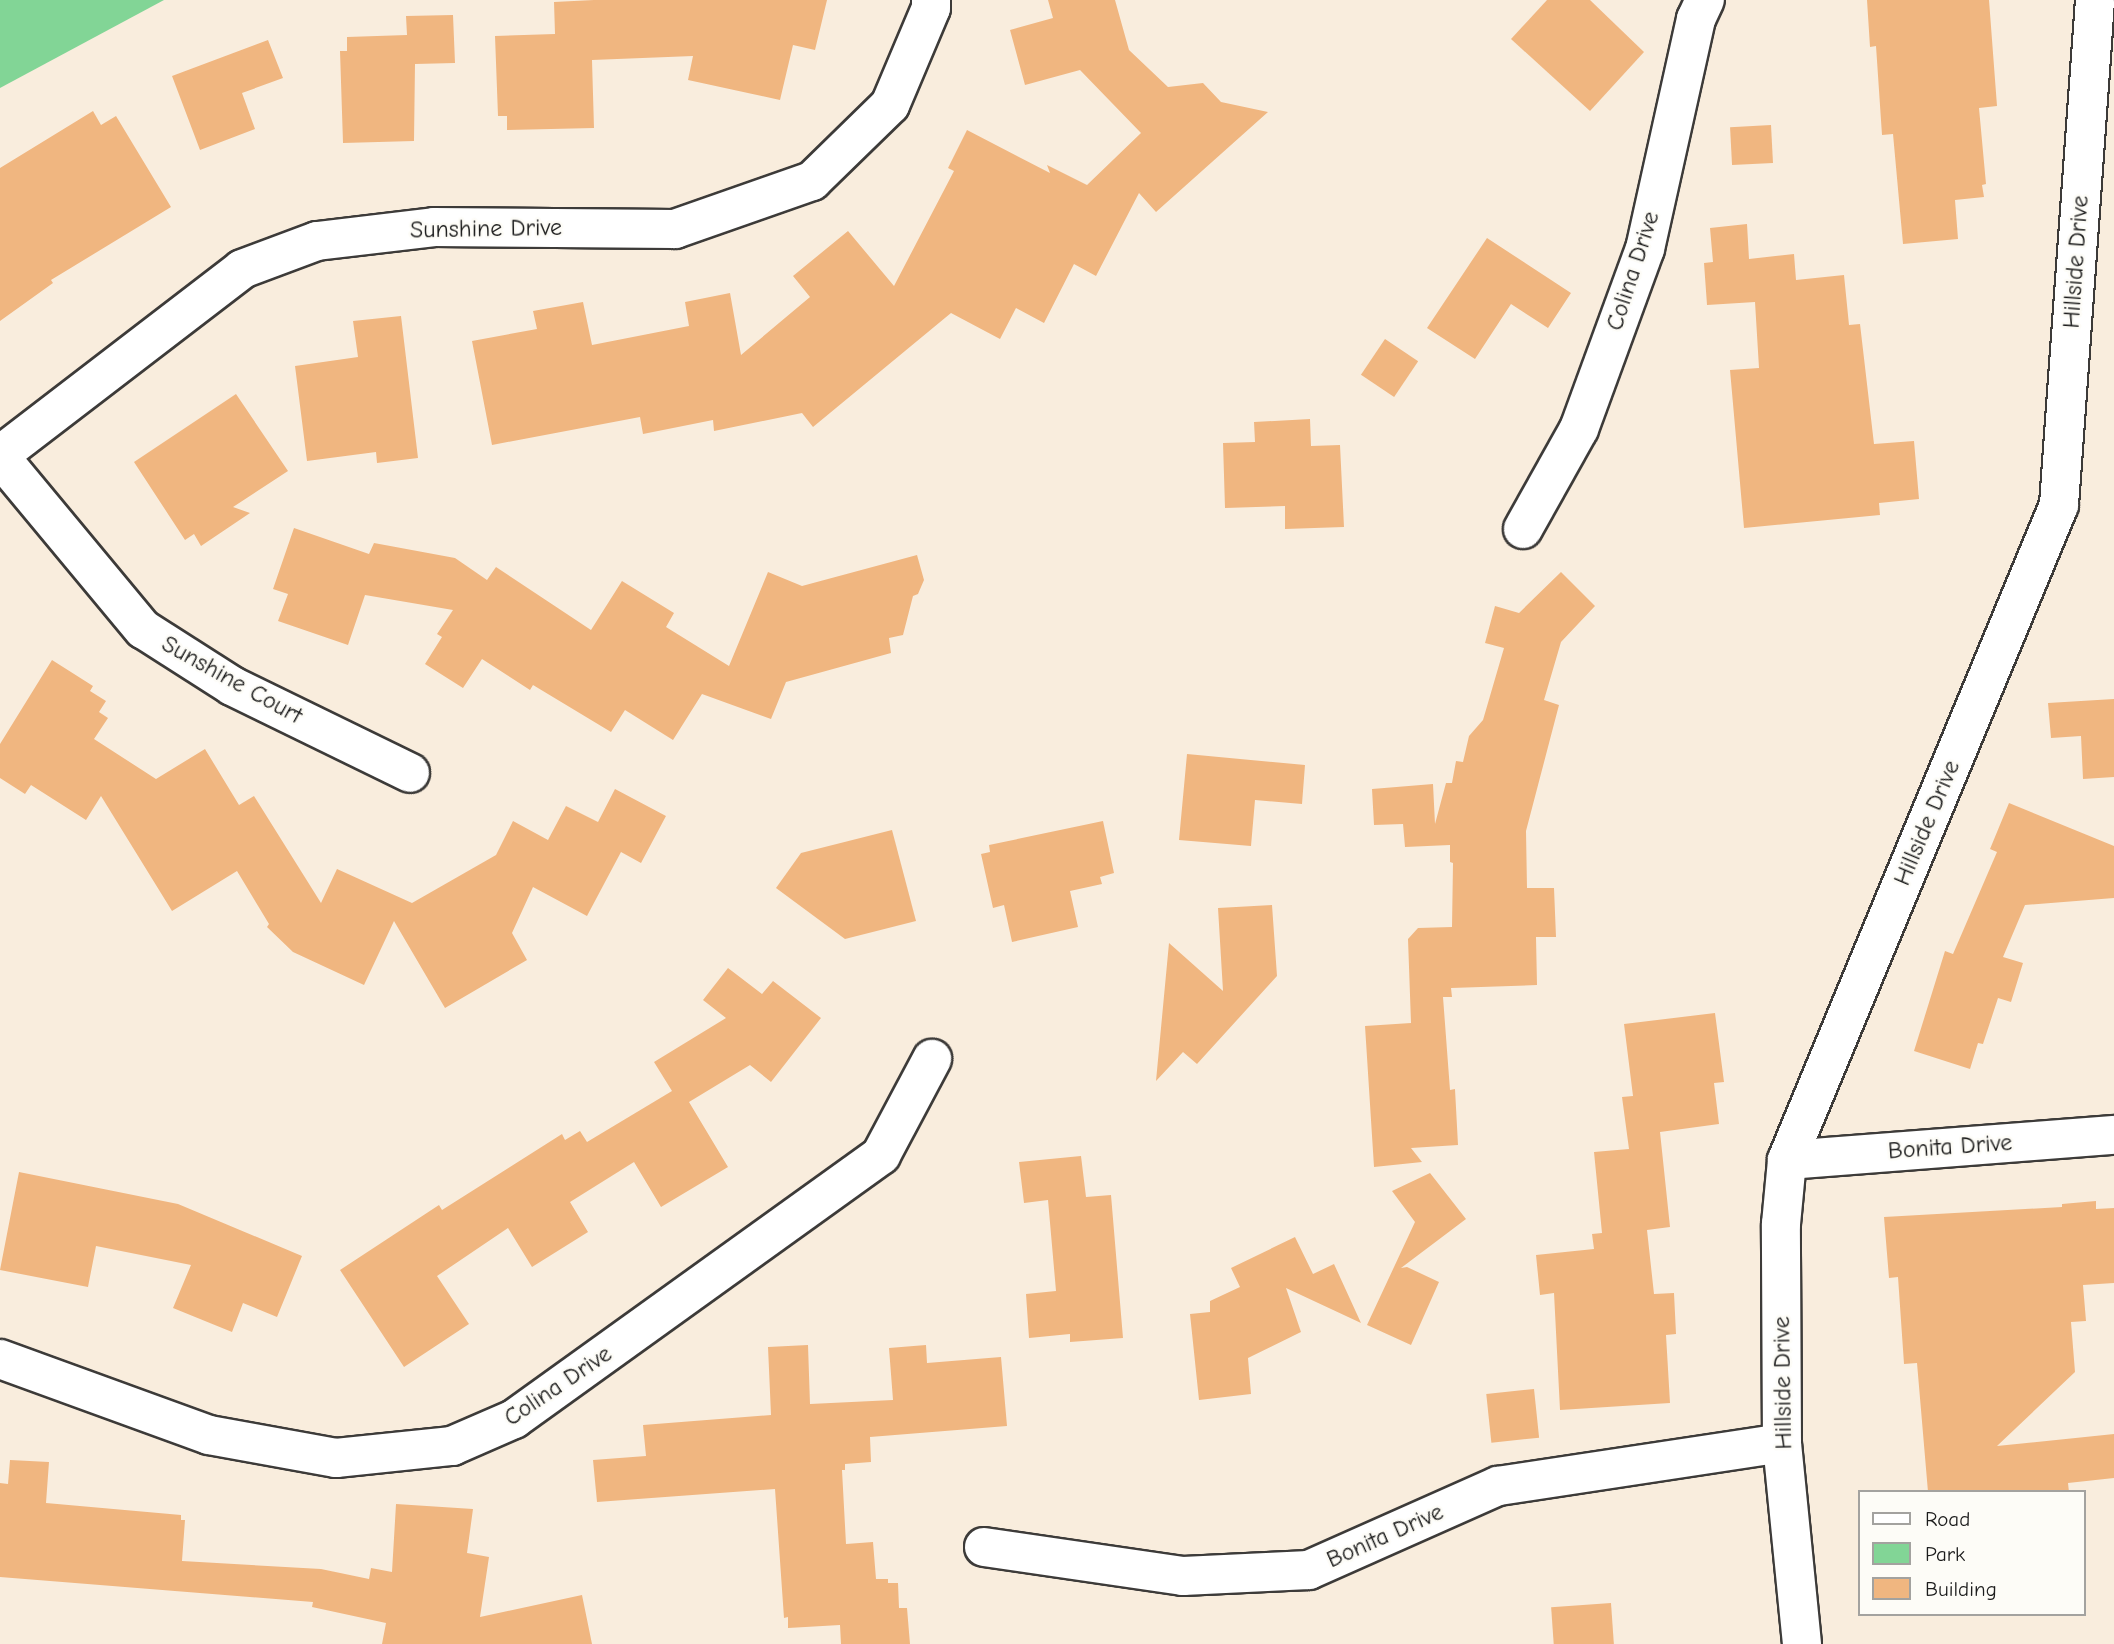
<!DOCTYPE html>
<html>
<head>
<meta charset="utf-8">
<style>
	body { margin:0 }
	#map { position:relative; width:2114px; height:1644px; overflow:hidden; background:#f9eddd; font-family:"Comic Neue",sans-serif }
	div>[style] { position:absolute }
	.green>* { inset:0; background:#82d596 }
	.building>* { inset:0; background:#f0b680; transform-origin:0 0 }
	.roads { filter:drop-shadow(2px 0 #3d3b39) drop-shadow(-2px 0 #3d3b39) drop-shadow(0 2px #3d3b39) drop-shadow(0 -2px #3d3b39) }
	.minor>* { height:38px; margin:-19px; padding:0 19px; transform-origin:19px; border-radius:19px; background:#fff }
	span { translate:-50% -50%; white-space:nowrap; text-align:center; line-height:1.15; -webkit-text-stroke:5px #fdfcf7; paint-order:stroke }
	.street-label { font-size:24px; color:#1c1c1c }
	.legend { position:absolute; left:1858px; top:1490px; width:228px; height:126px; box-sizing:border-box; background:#fdfcf7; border:2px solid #a3a29f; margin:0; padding:9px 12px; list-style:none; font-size:21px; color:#1c1c1c }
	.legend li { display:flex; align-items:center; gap:14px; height:35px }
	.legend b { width:35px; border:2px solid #a3a29f }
</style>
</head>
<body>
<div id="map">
	<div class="green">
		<div style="clip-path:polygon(0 0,164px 0,0 88px)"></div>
	</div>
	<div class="building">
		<div style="clip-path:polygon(594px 0,827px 0,815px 50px,793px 45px,780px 100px,688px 80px,693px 56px,592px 60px,594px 128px,507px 130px,507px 116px,498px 116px,495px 36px,555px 34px,554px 2px)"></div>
		<div style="clip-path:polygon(1048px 0,1115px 0,1129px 50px,1168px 87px,1203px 83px,1221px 102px,1268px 112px,1156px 212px,1139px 193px,1096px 276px,1074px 264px,1044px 323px,1016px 308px,1000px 339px,951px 313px,813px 427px,802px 413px,714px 431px,713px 420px,643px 434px,640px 417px,492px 445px,472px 341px,537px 329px,533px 311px,583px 302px,592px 345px,689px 326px,685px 302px,730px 293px,741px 355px,810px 297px,793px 276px,848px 231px,894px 286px,954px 171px,948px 168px,967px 130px,1050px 173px,1047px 165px,1087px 185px,1141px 133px,1080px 70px,1025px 85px,1010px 30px,1053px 18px)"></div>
		<div style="clip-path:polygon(1547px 0,1590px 0,1644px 52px,1590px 111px,1511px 39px)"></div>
		<div style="clip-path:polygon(1867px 0,1989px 0,1997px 106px,1979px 108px,1986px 184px,1982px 185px,1984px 197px,1955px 200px,1958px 239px,1903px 244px,1893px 134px,1882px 135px,1876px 46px,1870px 47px)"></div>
		<div style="clip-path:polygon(453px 15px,455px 63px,415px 64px,414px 141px,343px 143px,340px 51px,347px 51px,347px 37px,407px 35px,406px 16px)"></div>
		<div style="clip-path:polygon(268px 40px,283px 78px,242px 93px,255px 129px,200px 150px,172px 76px)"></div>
		<div style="clip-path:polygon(93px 111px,101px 125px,116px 116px,171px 207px,51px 280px,53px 283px,0 321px,0 168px)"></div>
		<div style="left:1771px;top:125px;width:38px;height:41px;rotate:87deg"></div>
		<div style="clip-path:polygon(1747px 224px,1749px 259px,1794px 254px,1796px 280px,1844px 275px,1849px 325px,1860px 324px,1874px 444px,1914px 441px,1919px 499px,1879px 503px,1880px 515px,1744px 528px,1730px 370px,1759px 368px,1755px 302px,1707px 305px,1704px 263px,1713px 262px,1710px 228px)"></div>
		<div style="clip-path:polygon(1487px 238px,1571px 293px,1548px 328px,1511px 304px,1475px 359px,1427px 328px)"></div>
		<div style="clip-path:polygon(401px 316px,418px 458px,377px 463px,376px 452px,307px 461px,295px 366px,358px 357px,353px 321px)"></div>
		<div style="left:1385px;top:339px;width:40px;height:43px;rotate:34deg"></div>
		<div style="clip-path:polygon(236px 394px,288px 471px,233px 507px,250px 513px,201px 546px,194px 534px,185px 540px,134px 462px)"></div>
		<div style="clip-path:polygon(1310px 419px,1311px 446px,1340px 445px,1344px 527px,1285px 529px,1285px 506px,1225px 508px,1223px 443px,1255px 442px,1254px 422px)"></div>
		<div style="clip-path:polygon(294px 528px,369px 554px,374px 543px,455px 558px,487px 580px,496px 567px,591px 630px,622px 581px,674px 613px,666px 627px,729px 666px,768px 572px,802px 586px,917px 555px,924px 580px,918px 594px,913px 596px,903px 635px,889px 638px,891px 653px,786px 682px,771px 719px,702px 694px,673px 740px,625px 710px,611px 732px,533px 685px,530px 690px,482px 659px,463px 688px,425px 664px,442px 637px,437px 634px,453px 610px,365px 595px,348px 645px,278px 621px,288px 594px,273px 589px)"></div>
		<div style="clip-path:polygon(1561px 572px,1595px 606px,1561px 642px,1544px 700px,1559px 705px,1526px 831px,1527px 888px,1554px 888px,1556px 937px,1536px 937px,1537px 985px,1451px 988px,1452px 997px,1443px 997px,1450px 1090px,1455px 1089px,1458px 1145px,1411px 1148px,1422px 1162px,1374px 1167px,1365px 1026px,1411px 1023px,1408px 939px,1418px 928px,1452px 927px,1453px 863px,1450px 862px,1450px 845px,1405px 847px,1403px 824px,1374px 825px,1372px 789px,1433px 784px,1435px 824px,1446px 783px,1452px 783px,1456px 761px,1463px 762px,1469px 736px,1483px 720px,1504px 648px,1485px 643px,1495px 606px,1519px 613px)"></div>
		<div style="clip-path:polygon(52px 660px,93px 686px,90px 691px,106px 701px,99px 712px,108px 718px,94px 739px,156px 779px,205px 749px,239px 805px,254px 796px,321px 903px,337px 869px,412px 903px,496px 855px,513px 821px,548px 840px,566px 806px,598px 822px,615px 789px,666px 816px,641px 863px,621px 852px,587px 916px,533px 887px,512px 933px,527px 960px,445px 1008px,394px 921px,364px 985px,293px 952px,267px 927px,269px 924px,237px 871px,172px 911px,101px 796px,86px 820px,31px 785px,25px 794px,0 778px,0 744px)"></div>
		<div style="clip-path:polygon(2114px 699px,2114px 777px,2083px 779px,2081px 736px,2051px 738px,2048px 703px)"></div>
		<div style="clip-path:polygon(1187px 754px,1305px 765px,1302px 804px,1255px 800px,1251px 846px,1179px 840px)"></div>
		<div style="clip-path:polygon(2009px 803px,2114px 846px,2114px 898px,2025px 905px,2003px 957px,2023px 963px,2011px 1002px,1998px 998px,1983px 1044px,1978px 1043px,1970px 1069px,1914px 1051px,1945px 951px,1953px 954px,1997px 852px,1990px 849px)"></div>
		<div style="clip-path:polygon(1103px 821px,1114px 873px,1100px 877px,1102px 884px,1070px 891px,1078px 927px,1012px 942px,1004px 905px,993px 908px,981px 854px,990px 852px,989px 845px)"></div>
		<div style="clip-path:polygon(892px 830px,916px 921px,845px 939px,776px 888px,801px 853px)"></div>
		<div style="clip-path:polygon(1272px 905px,1277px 976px,1197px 1064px,1183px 1052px,1156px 1081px,1169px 943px,1223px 991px,1218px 908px)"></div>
		<div style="clip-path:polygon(728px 968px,762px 994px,773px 981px,821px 1018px,771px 1082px,750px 1065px,689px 1102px,728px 1167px,661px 1207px,634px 1162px,570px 1202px,588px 1232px,532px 1267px,508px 1228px,437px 1276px,469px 1324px,404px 1367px,340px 1270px,439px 1205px,442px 1210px,562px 1134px,565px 1140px,580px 1131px,587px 1142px,672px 1091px,654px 1062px,726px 1018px,703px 1000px)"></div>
		<div style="clip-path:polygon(1715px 1013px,1724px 1082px,1714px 1083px,1719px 1124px,1660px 1132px,1670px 1227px,1647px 1230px,1654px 1294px,1674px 1293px,1676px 1334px,1666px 1335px,1670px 1403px,1560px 1410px,1554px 1293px,1540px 1295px,1536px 1255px,1594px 1249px,1592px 1234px,1602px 1233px,1594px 1152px,1629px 1149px,1622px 1097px,1633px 1096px,1624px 1024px)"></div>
		<div style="clip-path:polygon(1081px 1156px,1086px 1197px,1111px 1195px,1123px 1338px,1070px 1342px,1070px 1334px,1029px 1338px,1026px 1294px,1056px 1291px,1048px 1200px,1024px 1203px,1019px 1162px)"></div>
		<div style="clip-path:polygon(19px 1172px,178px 1204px,302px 1256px,277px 1317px,243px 1303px,232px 1332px,173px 1308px,191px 1265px,96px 1246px,88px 1287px,0 1270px)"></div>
		<div style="clip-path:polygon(1430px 1173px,1466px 1219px,1401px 1268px,1407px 1267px,1439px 1282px,1411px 1345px,1367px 1325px,1415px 1222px,1392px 1191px)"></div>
		<div style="clip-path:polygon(2096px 1201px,2096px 1209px,2114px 1208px,2114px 1283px,2083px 1285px,2086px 1321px,2071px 1322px,2075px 1372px,1997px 1446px,2114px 1434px,2114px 1478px,2068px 1483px,2069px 1492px,1928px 1492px,1917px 1363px,1904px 1364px,1898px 1277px,1889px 1278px,1884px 1217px,2062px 1207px,2062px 1204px)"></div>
		<div style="clip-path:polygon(1295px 1237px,1313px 1274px,1334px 1264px,1361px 1323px,1286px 1288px,1301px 1332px,1248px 1358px,1251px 1394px,1199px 1400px,1190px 1314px,1210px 1312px,1210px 1301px,1240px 1287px,1231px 1268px)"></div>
		<div style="clip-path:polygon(808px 1345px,810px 1404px,893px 1400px,889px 1348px,926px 1345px,927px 1363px,1001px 1357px,1007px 1426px,870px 1437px,871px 1462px,845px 1464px,845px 1470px,842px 1470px,846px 1544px,873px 1542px,876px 1579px,888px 1579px,888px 1583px,898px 1583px,899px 1608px,907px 1608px,910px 1644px,841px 1644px,840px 1625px,788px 1628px,788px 1617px,784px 1618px,775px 1489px,597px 1502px,593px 1460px,646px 1456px,643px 1425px,771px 1415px,768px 1347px)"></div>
		<div style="left:1534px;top:1389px;width:49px;height:48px;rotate:84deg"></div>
		<div style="clip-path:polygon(10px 1460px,49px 1462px,46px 1503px,181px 1515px,181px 1520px,185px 1520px,182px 1561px,321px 1569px,369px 1579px,371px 1568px,392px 1572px,396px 1504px,473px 1509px,467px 1553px,489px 1557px,480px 1617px,582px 1595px,592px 1644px,382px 1644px,386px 1623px,312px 1607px,313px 1602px,0 1577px,0 1483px,8px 1484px)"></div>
		<div style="left:1611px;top:1603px;width:41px;height:60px;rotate:86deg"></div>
	</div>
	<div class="roads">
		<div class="minor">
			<div style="left:0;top:455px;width:305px;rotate:-37.5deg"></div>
			<div style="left:242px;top:269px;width:80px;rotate:-20.5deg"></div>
			<div style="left:317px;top:241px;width:118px;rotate:-6.8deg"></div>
			<div style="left:434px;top:227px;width:241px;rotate:0.5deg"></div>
			<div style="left:675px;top:229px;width:145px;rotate:-19.3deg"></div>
			<div style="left:812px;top:181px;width:109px;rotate:-44.3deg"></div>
			<div style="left:890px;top:105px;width:105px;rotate:-67.1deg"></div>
			<div style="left:931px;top:8px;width:8px;rotate:-90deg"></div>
			<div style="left:0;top:457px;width:224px;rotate:50.3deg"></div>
			<div style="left:143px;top:629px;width:106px;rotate:32.6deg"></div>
			<div style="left:232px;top:686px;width:198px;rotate:26deg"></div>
			<div style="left:1523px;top:529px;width:115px;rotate:-60.8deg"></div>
			<div style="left:1579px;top:429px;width:192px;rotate:-69.9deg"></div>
			<div style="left:1645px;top:249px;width:236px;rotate:-77.5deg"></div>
			<div style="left:1696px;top:19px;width:21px;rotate:-65deg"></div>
			<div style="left:1787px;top:1160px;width:328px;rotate:-4.4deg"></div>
			<div style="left:0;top:1359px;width:222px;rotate:20deg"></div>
			<div style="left:209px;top:1435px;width:129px;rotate:10.3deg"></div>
			<div style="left:336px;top:1458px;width:117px;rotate:-5.9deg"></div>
			<div style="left:452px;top:1446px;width:68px;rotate:-23.5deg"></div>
			<div style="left:514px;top:1419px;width:452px;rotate:-35.7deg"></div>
			<div style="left:881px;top:1155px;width:109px;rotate:-62deg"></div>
			<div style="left:984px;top:1547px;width:201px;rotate:8.3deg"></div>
			<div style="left:1183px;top:1576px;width:126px;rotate:-2.7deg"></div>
			<div style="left:1309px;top:1570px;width:207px;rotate:-24deg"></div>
			<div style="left:1498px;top:1486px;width:287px;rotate:-8.6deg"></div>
			<div style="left:1802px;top:1644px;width:202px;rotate:-95.7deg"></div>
			<div style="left:1782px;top:1443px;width:219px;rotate:-90.3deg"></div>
			<div style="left:1781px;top:1224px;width:64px;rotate:-84.6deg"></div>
			<div style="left:1787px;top:1160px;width:709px;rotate:-67.45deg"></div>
			<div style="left:2059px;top:505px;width:506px;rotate:-85.92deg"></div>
		</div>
	</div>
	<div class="street-label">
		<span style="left:486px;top:229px;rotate:-1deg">Sunshine Drive</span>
		<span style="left:2076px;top:262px;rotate:-86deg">Hillside Drive</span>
		<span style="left:1633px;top:271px;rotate:-72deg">Colina Drive</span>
		<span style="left:232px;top:680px;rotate:29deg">Sunshine Court</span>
		<span style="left:1927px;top:823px;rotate:-67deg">Hillside Drive</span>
		<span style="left:1950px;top:1147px;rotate:-4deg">Bonita Drive</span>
		<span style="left:1783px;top:1383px;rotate:-91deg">Hillside Drive</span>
		<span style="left:558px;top:1386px;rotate:-34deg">Colina Drive</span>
		<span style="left:1385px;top:1536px;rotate:-24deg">Bonita Drive</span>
	</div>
	<ul class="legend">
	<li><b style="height:9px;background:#fff"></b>Road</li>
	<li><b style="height:19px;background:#82d596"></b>Park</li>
	<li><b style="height:19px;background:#f0b680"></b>Building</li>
	</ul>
</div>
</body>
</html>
